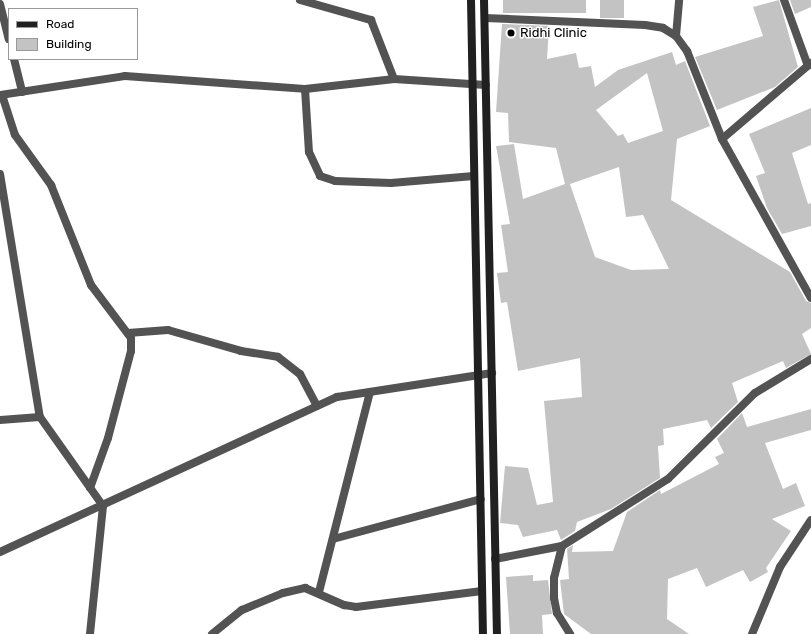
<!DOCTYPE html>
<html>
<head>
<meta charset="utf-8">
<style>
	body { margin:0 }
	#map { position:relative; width:811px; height:634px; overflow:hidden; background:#fff; font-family:Rubik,sans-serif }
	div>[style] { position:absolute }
	.building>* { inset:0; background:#c3c3c3; transform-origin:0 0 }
	.street>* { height:8px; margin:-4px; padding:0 4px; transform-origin:4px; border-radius:4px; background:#535353 }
	.secondary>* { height:8px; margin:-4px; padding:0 4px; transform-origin:4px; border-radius:4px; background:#202020 }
	.dots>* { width:11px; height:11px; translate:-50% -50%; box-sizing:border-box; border:2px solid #fff; border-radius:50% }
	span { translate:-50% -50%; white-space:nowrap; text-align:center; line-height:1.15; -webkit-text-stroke:3px #fff; paint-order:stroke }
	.poi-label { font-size:13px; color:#000 }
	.left { translate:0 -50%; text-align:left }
	.legend { position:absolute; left:8px; top:8px; width:130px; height:52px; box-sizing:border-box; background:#fff; border:1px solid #999; margin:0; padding:5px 7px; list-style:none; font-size:12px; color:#000 }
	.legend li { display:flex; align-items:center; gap:8px; height:20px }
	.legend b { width:20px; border:1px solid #999 }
</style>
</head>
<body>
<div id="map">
	<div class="building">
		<div style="left:503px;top:0;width:83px;height:13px"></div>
		<div style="left:600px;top:0;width:24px;height:18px"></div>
		<div style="clip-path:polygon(779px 0,798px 67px,775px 87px,717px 110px,695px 57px,763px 36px,753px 7px)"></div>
		<div style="clip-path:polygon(790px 0,811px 0,811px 7px,795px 14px)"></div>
		<div style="clip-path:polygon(evenodd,502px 24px,549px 26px,547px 59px,576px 53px,579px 68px,591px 66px,595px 87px,618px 70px,672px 52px,676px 65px,685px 61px,710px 126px,677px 139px,671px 200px,790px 272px,806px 301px,811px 303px,811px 328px,802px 334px,811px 354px,786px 368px,783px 361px,732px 383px,738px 402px,711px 428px,707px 420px,663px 429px,664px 445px,658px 446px,660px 478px,611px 509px,577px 522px,575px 531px,561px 540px,557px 530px,523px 537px,518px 525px,500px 523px,505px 466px,528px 468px,537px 505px,553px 502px,544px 401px,582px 397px,580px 358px,518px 371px,507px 302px,501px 303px,497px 273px,508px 272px,501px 225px,510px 224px,496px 146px,514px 144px,523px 199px,565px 184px,556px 148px,509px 142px,508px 113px,496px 112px,502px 24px,647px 73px,663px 131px,628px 143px,623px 134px,618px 136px,596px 110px,647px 73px,502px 24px,619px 167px,626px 217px,643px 215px,669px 269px,631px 270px,595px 257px,570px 184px,619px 167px)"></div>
		<div style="clip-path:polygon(811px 108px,811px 145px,792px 153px,808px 204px,811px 203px,811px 226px,782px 234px,767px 208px,756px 176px,765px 173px,749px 134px)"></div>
		<div style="clip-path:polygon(811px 409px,811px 430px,765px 443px,783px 489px,796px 483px,805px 506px,772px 519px,791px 531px,766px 568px,768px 572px,750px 582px,743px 570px,706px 587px,697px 568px,668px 579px,667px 619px,689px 634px,591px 634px,564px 614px,560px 580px,569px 579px,567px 549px,573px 545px,572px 552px,613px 551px,627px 512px,660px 490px,661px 494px,719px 464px,715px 457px,724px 453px,717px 439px,742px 413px,747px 427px)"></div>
		<div style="clip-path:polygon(533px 575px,533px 581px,548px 580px,552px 614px,542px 615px,543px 634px,510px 634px,506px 577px)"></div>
	</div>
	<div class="street">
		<div style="left:300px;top:0;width:74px;rotate:15.7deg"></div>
		<div style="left:371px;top:20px;width:63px;rotate:68.7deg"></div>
		<div style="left:784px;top:0;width:70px;rotate:70deg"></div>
		<div style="left:0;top:4px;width:36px;rotate:76deg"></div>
		<div style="left:485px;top:18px;width:160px;rotate:2.5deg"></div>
		<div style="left:645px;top:25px;width:18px;rotate:9deg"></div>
		<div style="left:663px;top:28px;width:15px;rotate:32deg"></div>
		<div style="left:676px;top:36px;width:19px;rotate:54deg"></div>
		<div style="left:687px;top:51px;width:95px;rotate:68.3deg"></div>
		<div style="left:722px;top:139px;width:182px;rotate:60.8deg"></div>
		<div style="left:676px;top:36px;width:36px;rotate:-85deg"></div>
		<div style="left:14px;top:59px;width:34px;rotate:76deg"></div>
		<div style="left:305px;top:89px;width:63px;rotate:86.4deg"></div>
		<div style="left:309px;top:152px;width:26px;rotate:65deg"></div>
		<div style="left:320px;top:176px;width:16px;rotate:18deg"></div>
		<div style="left:335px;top:181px;width:56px;rotate:2deg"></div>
		<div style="left:391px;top:183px;width:83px;rotate:-4.8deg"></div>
		<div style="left:0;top:95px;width:126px;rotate:-8.6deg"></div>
		<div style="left:125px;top:76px;width:180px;rotate:4.1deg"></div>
		<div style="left:305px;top:89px;width:90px;rotate:-6.4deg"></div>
		<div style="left:394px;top:79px;width:92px;rotate:3.7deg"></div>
		<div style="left:2px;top:95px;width:42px;rotate:72deg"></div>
		<div style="left:15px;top:135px;width:62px;rotate:54.2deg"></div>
		<div style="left:51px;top:185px;width:108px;rotate:68.2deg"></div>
		<div style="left:91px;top:285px;width:66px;rotate:53deg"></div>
		<div style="left:131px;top:338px;width:13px;rotate:90deg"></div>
		<div style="left:131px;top:351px;width:90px;rotate:104.8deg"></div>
		<div style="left:108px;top:438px;width:53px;rotate:109.8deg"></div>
		<div style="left:722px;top:139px;width:117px;rotate:-40.5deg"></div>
		<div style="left:0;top:174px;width:246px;rotate:80.7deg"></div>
		<div style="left:40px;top:417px;width:109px;rotate:54.7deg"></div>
		<div style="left:103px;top:506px;width:129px;rotate:95.8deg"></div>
		<div style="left:128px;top:333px;width:40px;rotate:-4.3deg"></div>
		<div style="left:168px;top:330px;width:76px;rotate:16deg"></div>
		<div style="left:241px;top:351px;width:37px;rotate:9deg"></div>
		<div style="left:278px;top:357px;width:28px;rotate:38deg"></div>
		<div style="left:300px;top:374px;width:36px;rotate:62deg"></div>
		<div style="left:0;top:420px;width:40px;rotate:-4.3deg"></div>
		<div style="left:333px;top:539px;width:153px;rotate:-15.1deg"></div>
		<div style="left:562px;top:546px;width:33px;rotate:104deg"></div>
		<div style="left:554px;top:578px;width:20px;rotate:90deg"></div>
		<div style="left:554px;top:598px;width:15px;rotate:79deg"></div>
		<div style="left:557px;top:613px;width:25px;rotate:58deg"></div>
		<div style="left:0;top:552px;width:371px;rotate:-24.7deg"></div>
		<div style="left:337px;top:397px;width:157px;rotate:-8.8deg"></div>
		<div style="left:495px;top:559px;width:68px;rotate:-11deg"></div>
		<div style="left:562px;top:546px;width:125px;rotate:-32.3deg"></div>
		<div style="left:668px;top:479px;width:122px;rotate:-44.7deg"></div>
		<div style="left:755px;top:393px;width:66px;rotate:-31.3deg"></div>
		<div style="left:319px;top:592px;width:206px;rotate:-75.7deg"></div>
		<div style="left:212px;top:634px;width:38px;rotate:-39deg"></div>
		<div style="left:242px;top:610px;width:44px;rotate:-22.5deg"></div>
		<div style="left:283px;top:593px;width:23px;rotate:-13deg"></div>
		<div style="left:305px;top:588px;width:43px;rotate:23.6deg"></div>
		<div style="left:344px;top:605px;width:12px;rotate:9deg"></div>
		<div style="left:356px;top:607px;width:127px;rotate:-7.2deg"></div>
		<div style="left:752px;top:634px;width:73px;rotate:-67.3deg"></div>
		<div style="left:780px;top:567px;width:56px;rotate:-56.6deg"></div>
	</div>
	<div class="secondary">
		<div style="left:471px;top:0;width:634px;rotate:88.92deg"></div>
		<div style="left:484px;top:0;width:634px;rotate:88.83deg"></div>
	</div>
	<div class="dots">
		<div style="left:511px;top:33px;background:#000"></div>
	</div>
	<div class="poi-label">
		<span class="left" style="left:520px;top:33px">Ridhi Clinic</span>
	</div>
	<ul class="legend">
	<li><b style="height:5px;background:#202020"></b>Road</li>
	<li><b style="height:11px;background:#c3c3c3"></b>Building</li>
	</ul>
</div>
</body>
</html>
